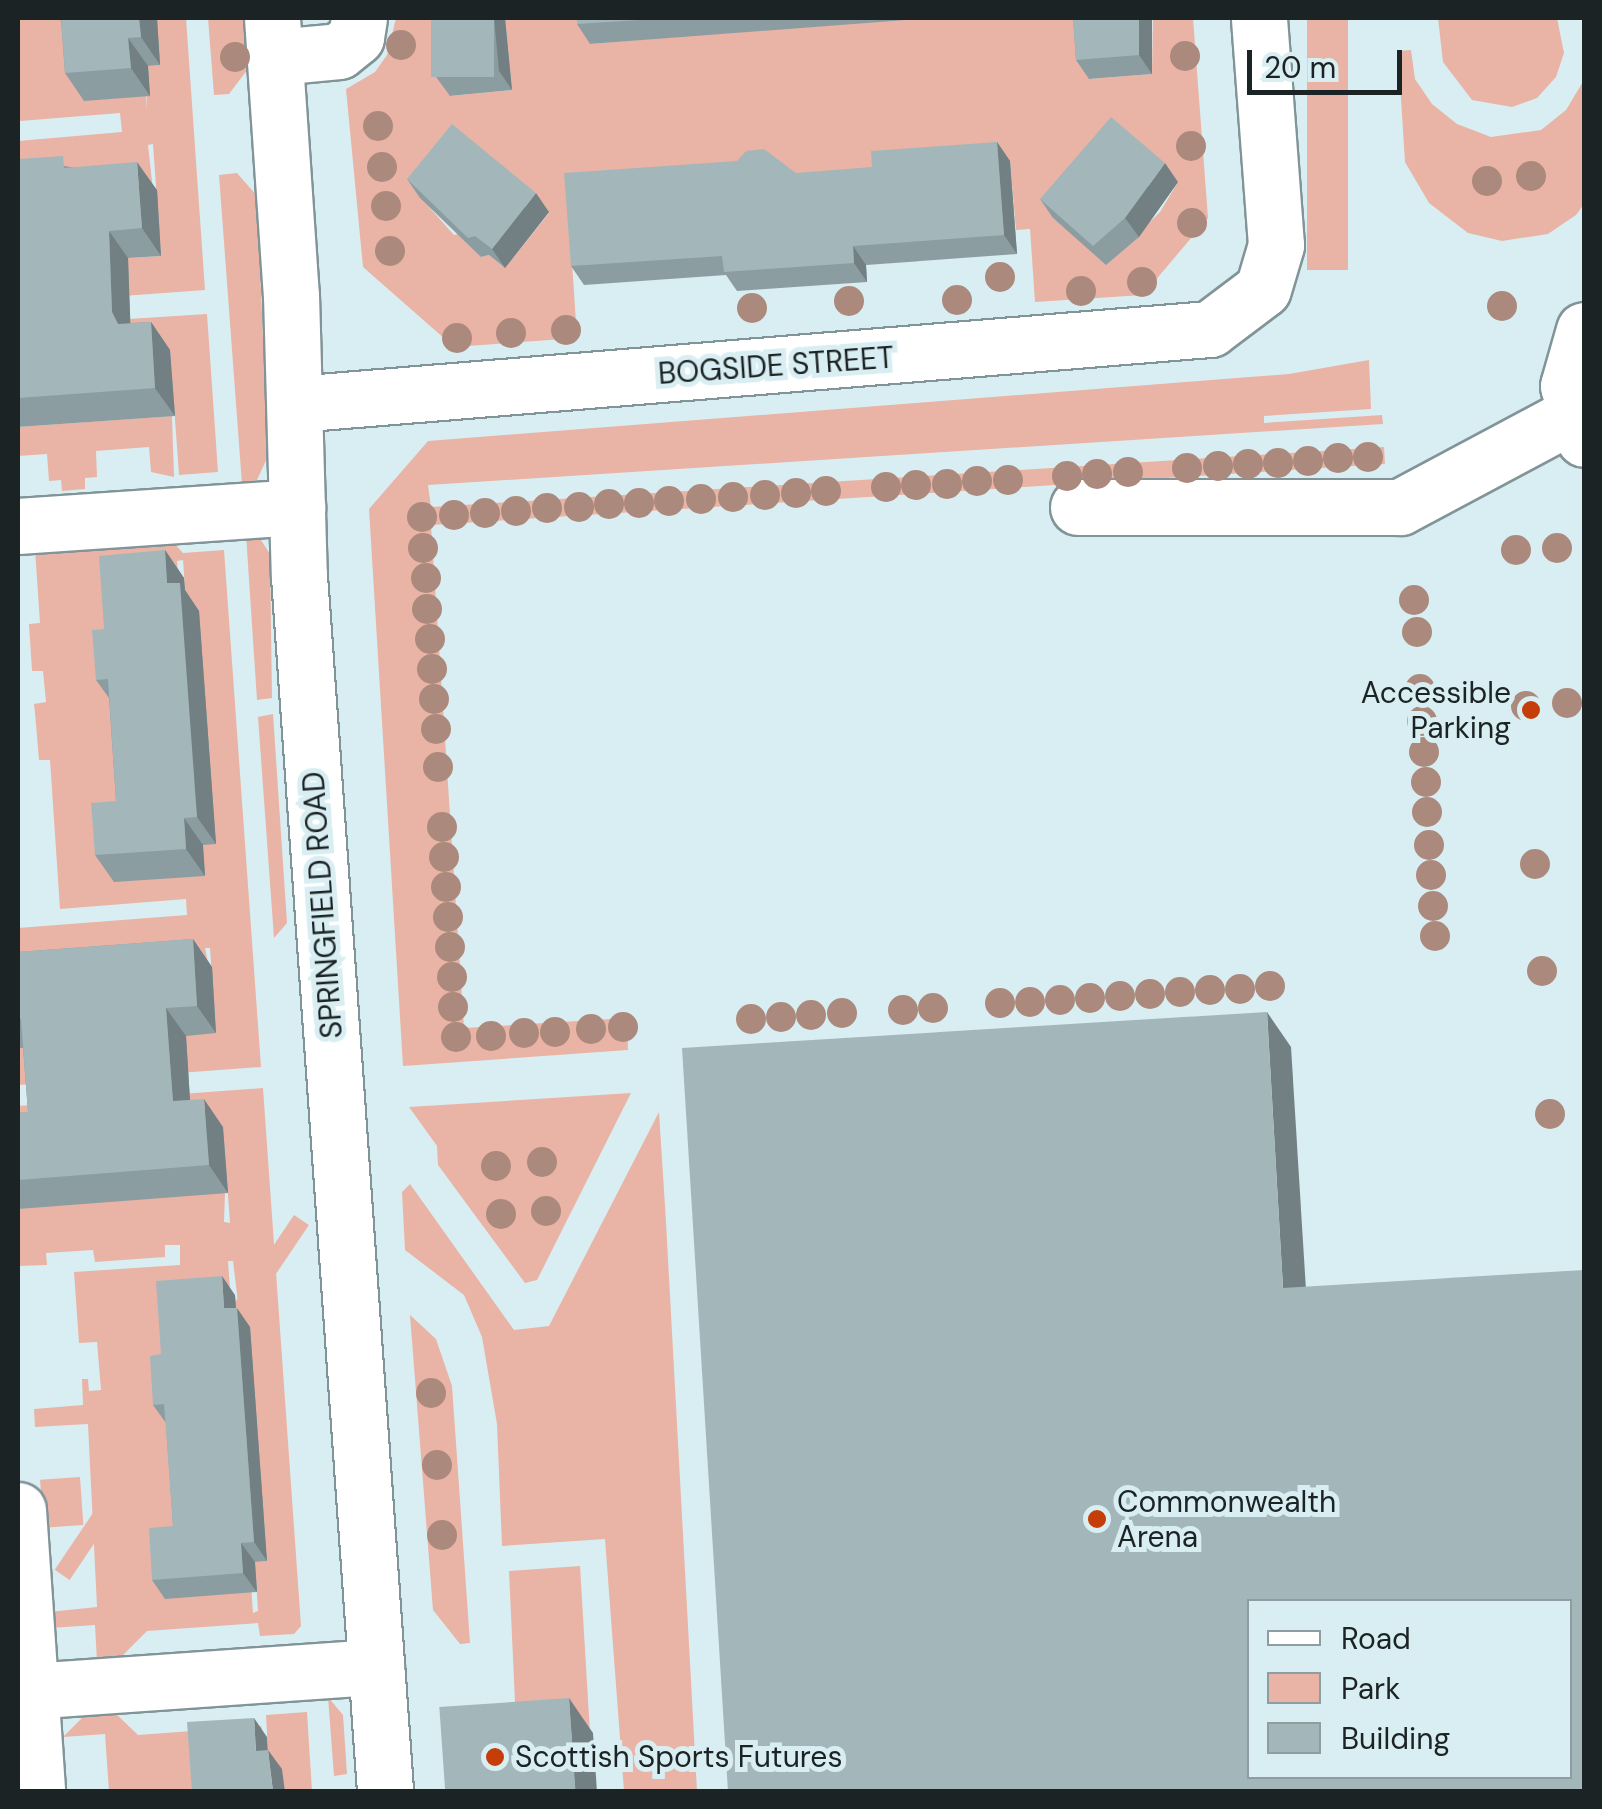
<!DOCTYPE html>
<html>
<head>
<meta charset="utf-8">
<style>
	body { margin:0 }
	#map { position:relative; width:1602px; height:1809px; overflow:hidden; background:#d9eef2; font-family:"DM Sans",sans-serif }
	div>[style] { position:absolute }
	.green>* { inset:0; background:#e9b4a5; transform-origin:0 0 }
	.roads { filter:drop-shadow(2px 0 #819498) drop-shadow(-2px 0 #819498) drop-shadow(0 2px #819498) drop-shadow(0 -2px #819498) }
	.minor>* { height:55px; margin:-27.5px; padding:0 27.5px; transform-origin:27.5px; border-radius:27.5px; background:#fff }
	.trees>* { width:30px; height:30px; margin:-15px; border-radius:50%; background:#ac897d }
	.wall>* { inset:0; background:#8c9da1 }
	.shaded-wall>* { inset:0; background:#728083 }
	.building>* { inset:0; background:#a3b7bb; transform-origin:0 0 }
	.dots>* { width:28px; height:28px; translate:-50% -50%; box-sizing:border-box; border:5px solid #d9eef2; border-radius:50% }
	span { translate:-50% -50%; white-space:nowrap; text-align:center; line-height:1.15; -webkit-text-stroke:10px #d9eef2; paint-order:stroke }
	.street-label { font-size:30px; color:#1c2325 }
	.poi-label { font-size:30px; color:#1c2325 }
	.right { translate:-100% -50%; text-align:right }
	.left { translate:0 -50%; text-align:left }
	.frame { position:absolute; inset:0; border:20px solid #1c2325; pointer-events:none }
	.legend { position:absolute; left:1247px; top:1599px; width:325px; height:180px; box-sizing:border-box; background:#d9eef2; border:2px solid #8d9da0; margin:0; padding:12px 18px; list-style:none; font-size:30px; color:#1c2325 }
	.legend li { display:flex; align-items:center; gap:20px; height:50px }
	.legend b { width:50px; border:2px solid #8d9da0 }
	.scale { position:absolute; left:1247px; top:50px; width:155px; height:45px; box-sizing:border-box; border:5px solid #1c2325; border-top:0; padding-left:12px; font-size:30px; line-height:35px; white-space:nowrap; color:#1c2325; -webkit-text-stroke:8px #d9eef2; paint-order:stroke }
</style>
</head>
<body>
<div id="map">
	<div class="green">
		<div style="clip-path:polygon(18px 18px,66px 18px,146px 96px,146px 111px,148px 66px,159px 65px,144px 18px,186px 18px,205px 290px,109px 297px,128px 258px,161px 256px,153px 144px,148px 145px,153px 190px,18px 200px,18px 141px,122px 132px,120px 113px,20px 121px)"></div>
		<div style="clip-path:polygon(208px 18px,243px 18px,248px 69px,229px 94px,214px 95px)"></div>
		<div style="clip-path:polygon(evenodd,396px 18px,442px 18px,442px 71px,451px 96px,512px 90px,505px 18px,589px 18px,591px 44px,683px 36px,682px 18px,714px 18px,715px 29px,869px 18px,1085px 18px,1090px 79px,1152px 74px,1153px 18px,1193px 18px,1208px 218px,1143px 295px,1035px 302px,1030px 229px,1016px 230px,1010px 161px,885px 170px,885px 186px,796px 193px,794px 181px,778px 168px,760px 170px,745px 186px,745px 197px,708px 199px,706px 183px,579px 192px,582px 261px,572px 262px,577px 338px,454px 347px,363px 267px,346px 89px,375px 72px,387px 55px,396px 18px,1124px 136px,1178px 182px,1160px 212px,1107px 264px,1053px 218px,1124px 136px,396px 18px,465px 144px,549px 213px,505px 268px,489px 255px,481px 257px,462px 233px,454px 235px,421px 198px,465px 144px)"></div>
		<div style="left:1307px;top:18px;width:41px;height:252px"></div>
		<div style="clip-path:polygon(1438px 18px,1557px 18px,1564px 53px,1556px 77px,1537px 98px,1512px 107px,1472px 100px,1443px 62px)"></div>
		<div style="clip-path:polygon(1411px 50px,1415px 79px,1432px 104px,1457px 124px,1491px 137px,1541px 130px,1566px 110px,1584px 80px,1584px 204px,1576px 215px,1548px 234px,1502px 241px,1468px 233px,1429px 203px,1405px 162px,1398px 51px)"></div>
		<div style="clip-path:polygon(237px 173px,257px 196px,268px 456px,257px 480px,242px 484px,219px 175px)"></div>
		<div style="clip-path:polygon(207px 314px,218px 472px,179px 475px,170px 350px,113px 320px)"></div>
		<div style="clip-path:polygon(1369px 360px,1371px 409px,1264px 416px,1264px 423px,1382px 415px,1383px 424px,428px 485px,431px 507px,1384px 447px,1385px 464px,431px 525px,464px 1028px,627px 1018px,628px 1050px,403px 1066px,369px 509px,428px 441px,1289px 374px)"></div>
		<div style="clip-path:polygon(172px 416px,174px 477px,151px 472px,149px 447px,96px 451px,97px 477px,85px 478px,85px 489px,62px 491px,61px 480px,49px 481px,47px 454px,18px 456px,18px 427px)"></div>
		<div style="clip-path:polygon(246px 534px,259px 537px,270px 554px,272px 698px,257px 700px)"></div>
		<div style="clip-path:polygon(evenodd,170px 539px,183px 553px,224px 550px,261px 1067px,18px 1085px,18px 1048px,216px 1032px,210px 948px,205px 948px,209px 967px,18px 981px,18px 928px,187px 915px,186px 899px,60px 909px,50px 760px,39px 760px,35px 713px,34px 704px,46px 702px,43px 671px,32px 671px,29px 624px,40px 623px,35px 549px,170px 539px,183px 560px,203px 845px,205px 879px,177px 561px,183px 560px)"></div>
		<div style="clip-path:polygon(273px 714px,287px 923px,274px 938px,258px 717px)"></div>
		<div style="clip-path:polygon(evenodd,263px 1088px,301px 1626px,294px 1634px,260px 1636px,258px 1623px,147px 1631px,117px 1661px,97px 1662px,95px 1625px,50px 1628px,49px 1612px,97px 1607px,88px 1424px,35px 1427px,34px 1409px,83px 1405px,82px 1379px,88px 1379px,89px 1391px,101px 1390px,97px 1342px,79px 1343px,74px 1272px,180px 1265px,180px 1245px,165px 1245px,165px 1257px,95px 1262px,93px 1250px,46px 1253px,47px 1265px,18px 1266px,18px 1177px,225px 1193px,224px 1222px,230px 1223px,223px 1127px,18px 1142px,18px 1106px,263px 1088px,228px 1261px,233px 1261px,264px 1519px,267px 1561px,255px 1562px,258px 1611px,253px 1613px,228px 1261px)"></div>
		<div style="clip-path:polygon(631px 1093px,537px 1280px,525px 1283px,438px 1165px,437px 1146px,409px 1107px)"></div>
		<div style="clip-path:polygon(659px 1112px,666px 1222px,697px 1791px,624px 1791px,605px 1539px,502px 1546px,497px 1424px,482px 1337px,464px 1295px,405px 1250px,402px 1192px,410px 1184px,514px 1330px,549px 1326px)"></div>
		<div style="left:294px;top:1215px;width:18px;height:428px;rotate:34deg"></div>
		<div style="clip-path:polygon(410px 1315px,436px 1339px,452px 1386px,470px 1643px,460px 1644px,433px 1610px)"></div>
		<div style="left:80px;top:1477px;width:48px;height:40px;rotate:86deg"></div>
		<div style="clip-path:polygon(580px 1566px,590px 1733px,515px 1702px,509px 1571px)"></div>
		<div style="clip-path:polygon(328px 1697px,343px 1715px,347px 1774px,334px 1776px)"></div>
		<div style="clip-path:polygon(111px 1709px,138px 1735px,261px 1726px,264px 1737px,204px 1792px,109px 1791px,105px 1734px,63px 1737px,87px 1713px)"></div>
		<div style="clip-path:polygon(307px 1712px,312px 1791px,284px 1791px,269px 1770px,266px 1715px)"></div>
	</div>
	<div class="roads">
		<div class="minor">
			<div style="left:272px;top:18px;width:278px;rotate:86.1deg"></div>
			<div style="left:291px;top:295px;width:281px;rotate:88.4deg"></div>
			<div style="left:299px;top:576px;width:1219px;rotate:85.95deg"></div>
			<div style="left:276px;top:57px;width:63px;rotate:-5.4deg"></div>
			<div style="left:339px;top:51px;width:22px;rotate:-39deg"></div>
			<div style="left:356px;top:37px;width:19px;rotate:-81deg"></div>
			<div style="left:1584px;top:330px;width:58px;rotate:105.9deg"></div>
			<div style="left:1568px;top:386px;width:55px;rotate:73.2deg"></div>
			<div style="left:295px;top:404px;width:918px;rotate:-4.69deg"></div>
			<div style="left:1210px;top:329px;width:66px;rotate:-37deg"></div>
			<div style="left:1263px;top:289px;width:46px;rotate:-73.5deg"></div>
			<div style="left:1276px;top:245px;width:228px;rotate:-94.3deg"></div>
			<div style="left:1078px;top:507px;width:322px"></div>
			<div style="left:1400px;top:507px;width:195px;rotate:-28.1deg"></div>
			<div style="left:18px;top:526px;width:280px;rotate:-3.9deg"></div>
			<div style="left:18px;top:1510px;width:283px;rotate:86.1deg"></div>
			<div style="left:30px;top:1691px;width:347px;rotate:-4deg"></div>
		</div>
	</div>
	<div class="trees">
		<div style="left:401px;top:45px"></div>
		<div style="left:1185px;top:56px"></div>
		<div style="left:235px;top:57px"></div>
		<div style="left:378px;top:126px"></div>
		<div style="left:1191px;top:146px"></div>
		<div style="left:382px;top:167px"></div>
		<div style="left:1531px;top:176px"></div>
		<div style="left:1487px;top:181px"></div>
		<div style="left:386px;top:206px"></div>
		<div style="left:1192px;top:223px"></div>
		<div style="left:390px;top:251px"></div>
		<div style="left:1000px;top:277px"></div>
		<div style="left:1142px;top:282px"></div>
		<div style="left:1081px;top:291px"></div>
		<div style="left:957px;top:300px"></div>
		<div style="left:849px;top:301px"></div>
		<div style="left:1502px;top:306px"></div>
		<div style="left:752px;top:308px"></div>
		<div style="left:566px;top:330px"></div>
		<div style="left:511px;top:333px"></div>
		<div style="left:457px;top:338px"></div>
		<div style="left:1368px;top:457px"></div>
		<div style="left:1338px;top:458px"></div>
		<div style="left:1308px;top:461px"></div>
		<div style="left:1278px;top:463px"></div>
		<div style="left:1248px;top:464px"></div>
		<div style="left:1218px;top:466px"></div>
		<div style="left:1187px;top:468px"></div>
		<div style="left:1128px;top:472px"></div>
		<div style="left:1097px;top:474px"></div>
		<div style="left:1067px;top:476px"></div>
		<div style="left:1008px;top:480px"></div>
		<div style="left:977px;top:481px"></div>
		<div style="left:947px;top:484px"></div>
		<div style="left:916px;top:485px"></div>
		<div style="left:886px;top:487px"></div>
		<div style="left:826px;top:491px"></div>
		<div style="left:796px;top:493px"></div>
		<div style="left:765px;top:495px"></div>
		<div style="left:733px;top:497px"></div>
		<div style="left:701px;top:499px"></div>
		<div style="left:669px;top:501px"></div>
		<div style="left:639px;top:503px"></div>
		<div style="left:609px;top:504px"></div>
		<div style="left:579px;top:507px"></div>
		<div style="left:547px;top:508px"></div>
		<div style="left:516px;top:511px"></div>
		<div style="left:485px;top:513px"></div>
		<div style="left:454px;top:515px"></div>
		<div style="left:422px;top:517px"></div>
		<div style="left:423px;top:548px"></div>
		<div style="left:1557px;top:548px"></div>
		<div style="left:1516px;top:550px"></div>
		<div style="left:426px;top:578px"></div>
		<div style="left:1414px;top:600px"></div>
		<div style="left:427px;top:609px"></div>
		<div style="left:1417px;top:632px"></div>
		<div style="left:430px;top:639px"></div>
		<div style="left:432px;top:669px"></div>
		<div style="left:1420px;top:689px"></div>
		<div style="left:434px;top:699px"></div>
		<div style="left:1567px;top:703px"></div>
		<div style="left:1526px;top:706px"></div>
		<div style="left:1422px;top:721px"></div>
		<div style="left:436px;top:729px"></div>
		<div style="left:1424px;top:752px"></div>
		<div style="left:438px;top:767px"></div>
		<div style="left:1426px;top:782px"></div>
		<div style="left:1427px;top:812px"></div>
		<div style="left:442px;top:827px"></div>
		<div style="left:1429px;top:845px"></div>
		<div style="left:444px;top:857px"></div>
		<div style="left:1535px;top:864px"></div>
		<div style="left:1431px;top:875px"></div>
		<div style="left:446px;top:887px"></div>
		<div style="left:1433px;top:906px"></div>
		<div style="left:448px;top:917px"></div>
		<div style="left:1435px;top:936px"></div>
		<div style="left:450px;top:947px"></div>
		<div style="left:1542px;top:971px"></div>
		<div style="left:452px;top:977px"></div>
		<div style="left:1270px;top:986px"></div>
		<div style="left:1240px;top:989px"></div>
		<div style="left:1210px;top:990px"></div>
		<div style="left:1180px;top:992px"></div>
		<div style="left:1150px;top:994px"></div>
		<div style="left:1120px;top:996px"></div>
		<div style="left:1090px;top:998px"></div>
		<div style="left:1060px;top:1000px"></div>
		<div style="left:1030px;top:1002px"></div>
		<div style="left:1000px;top:1003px"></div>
		<div style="left:453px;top:1007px"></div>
		<div style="left:933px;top:1008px"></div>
		<div style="left:903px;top:1010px"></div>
		<div style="left:842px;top:1013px"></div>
		<div style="left:811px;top:1015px"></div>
		<div style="left:781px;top:1017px"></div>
		<div style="left:751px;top:1019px"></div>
		<div style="left:623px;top:1027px"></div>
		<div style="left:591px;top:1029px"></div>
		<div style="left:555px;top:1032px"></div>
		<div style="left:524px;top:1033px"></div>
		<div style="left:491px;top:1036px"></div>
		<div style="left:456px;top:1037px"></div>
		<div style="left:1550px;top:1114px"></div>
		<div style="left:542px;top:1162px"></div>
		<div style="left:496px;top:1166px"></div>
		<div style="left:546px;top:1211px"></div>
		<div style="left:501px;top:1214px"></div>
		<div style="left:431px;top:1393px"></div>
		<div style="left:437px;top:1465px"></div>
		<div style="left:442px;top:1535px"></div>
	</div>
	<div class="wall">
		<div style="clip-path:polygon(58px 18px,157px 18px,160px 65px,148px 66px,150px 96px,84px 101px,65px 73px,61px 21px)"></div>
		<div style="clip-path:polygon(431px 18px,505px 18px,512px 90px,450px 96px,436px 77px)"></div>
		<div style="clip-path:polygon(577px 18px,932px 18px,590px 44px,577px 24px)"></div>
		<div style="clip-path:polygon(1073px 18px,1152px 18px,1152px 74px,1089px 79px,1076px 60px)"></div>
		<div style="clip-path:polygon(997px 142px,1010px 161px,1017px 254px,866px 265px,867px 282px,737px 291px,726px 275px,584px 285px,571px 266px,872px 167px)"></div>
		<div style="clip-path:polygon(18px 159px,71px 167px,157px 190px,161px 256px,128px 258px,130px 323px,151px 322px,170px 350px,175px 416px,18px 427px)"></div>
		<div style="clip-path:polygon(407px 179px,549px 212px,505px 268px,489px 255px,481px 257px,420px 198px)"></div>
		<div style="clip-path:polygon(1178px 182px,1139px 237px,1106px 265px,1053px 218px,1040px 199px)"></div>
		<div style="clip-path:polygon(165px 550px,184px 578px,185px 590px,199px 611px,216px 844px,203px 845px,205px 876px,114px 882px,95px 855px,116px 801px,109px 698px,96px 680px,104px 629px)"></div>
		<div style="clip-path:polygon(193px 939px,212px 967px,216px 1033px,186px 1036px,190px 1100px,223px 1127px,228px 1193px,18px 1209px,18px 1113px,28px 1112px,23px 1048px,18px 1048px,18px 952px)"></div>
		<div style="clip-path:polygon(235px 1295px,236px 1308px,250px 1327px,267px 1561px,255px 1562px,257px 1592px,165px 1599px,152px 1580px,173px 1526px,166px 1423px,153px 1405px)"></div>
	</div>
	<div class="shaded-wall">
		<div style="clip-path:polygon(139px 18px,157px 18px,160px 65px,141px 37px)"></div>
		<div style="clip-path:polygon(494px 18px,505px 18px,512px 90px,499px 71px)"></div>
		<div style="clip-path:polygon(1139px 18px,1152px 18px,1152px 74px,1139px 55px)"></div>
		<div style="clip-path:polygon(128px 38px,148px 66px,150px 96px,131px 68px)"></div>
		<div style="clip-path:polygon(997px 142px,1010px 161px,1017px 254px,1004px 235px)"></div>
		<div style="clip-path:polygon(137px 162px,157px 190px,161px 256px,142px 228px)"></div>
		<div style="clip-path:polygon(1165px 163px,1178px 182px,1139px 237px,1125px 218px)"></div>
		<div style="clip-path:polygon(536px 193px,549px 212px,505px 268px,492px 249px)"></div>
		<div style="clip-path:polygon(109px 231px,128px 258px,131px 340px,118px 324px,112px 312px)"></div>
		<div style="clip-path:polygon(853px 246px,866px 265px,867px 282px,854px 263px)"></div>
		<div style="clip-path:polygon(151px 322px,170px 350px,175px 416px,155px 388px)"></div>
		<div style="clip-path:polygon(165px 550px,184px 578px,185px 590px,199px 611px,216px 844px,197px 817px,167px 583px)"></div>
		<div style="clip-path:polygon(184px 818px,203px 845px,205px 876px,186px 849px)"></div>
		<div style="clip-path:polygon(193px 939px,212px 967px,216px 1033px,197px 1006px)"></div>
		<div style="clip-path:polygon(166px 1008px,186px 1036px,191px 1117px,173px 1101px)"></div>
		<div style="clip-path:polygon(1267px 1012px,1291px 1047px,1308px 1323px,1283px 1288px)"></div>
		<div style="clip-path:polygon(204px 1099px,223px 1127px,228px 1193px,209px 1165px)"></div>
		<div style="clip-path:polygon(222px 1276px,235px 1295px,237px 1328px,224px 1308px)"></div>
		<div style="clip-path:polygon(237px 1308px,250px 1327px,267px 1561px,254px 1542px)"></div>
		<div style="clip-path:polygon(241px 1543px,255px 1562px,257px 1592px,243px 1573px)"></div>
		<div style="clip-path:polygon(569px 1698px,593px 1733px,597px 1792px,575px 1792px)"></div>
		<div style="clip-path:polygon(254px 1718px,267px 1737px,269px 1770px,256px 1751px)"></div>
		<div style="clip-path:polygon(268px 1750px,282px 1769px,285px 1792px,273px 1792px)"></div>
	</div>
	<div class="building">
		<div style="clip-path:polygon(61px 18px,139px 18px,141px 37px,128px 38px,131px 68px,65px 73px)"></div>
		<div style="left:431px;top:18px;width:63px;height:59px"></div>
		<div style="clip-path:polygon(577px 18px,669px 18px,577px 24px)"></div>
		<div style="clip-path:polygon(1073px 18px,1139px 18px,1139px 55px,1076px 60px)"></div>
		<div style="clip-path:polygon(1111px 117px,1165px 163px,1125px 218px,1093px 246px,1040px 199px)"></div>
		<div style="clip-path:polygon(452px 124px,536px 193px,492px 249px,475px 236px,468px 238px,407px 179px)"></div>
		<div style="clip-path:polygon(997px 142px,1004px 235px,853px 246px,854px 263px,724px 272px,722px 256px,571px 266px,564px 173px,737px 161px,746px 151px,764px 149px,796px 173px,872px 167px,871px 151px)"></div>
		<div style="clip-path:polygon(63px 156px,64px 168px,137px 162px,142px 228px,109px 231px,112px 312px,118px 324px,151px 322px,155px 388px,18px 398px,18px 159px)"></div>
		<div style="clip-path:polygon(165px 550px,167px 583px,180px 583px,197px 817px,184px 818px,186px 849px,95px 855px,91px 803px,116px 801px,108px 679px,96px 680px,92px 630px,104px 629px,99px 556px)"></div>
		<div style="clip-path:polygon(193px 939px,197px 1006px,166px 1008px,172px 1089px,173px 1101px,204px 1099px,209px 1165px,18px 1180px,18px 1113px,28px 1112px,21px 1019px,18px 1019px,18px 952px)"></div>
		<div style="clip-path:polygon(evenodd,1267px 1012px,1283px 1288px,1584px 1270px,1584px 1792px,728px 1792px,682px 1048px,1267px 1012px,1250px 1602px,1570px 1602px,1570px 1776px,1250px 1776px,1250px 1602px)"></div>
		<div style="clip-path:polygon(222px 1276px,224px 1308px,237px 1308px,254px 1542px,241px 1543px,243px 1573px,152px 1580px,149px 1528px,173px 1526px,164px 1404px,153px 1405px,150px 1356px,161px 1354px,156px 1281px)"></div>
		<div style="left:569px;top:1698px;width:94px;height:130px;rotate:86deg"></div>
		<div style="clip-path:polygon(254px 1718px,256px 1751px,268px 1750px,273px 1792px,192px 1792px,187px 1722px)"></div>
	</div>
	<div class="dots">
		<div style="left:1531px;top:710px;background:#c53d08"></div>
		<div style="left:1097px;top:1519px;background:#c53d08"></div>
		<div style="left:495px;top:1757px;background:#c53d08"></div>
	</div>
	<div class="street-label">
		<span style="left:776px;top:366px;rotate:-4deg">BOGSIDE STREET</span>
		<span style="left:323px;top:905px;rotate:-94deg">SPRINGFIELD ROAD</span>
	</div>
	<div class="poi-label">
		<span class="right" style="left:1511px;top:710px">Accessible<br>Parking</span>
		<span class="left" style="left:1117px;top:1519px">Commonwealth<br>Arena</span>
		<span class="left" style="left:515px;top:1757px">Scottish Sports Futures</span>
	</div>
	<div class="frame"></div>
	<ul class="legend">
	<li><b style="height:12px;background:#fff"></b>Road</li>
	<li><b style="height:28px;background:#e9b4a5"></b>Park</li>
	<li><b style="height:28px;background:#a3b7bb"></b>Building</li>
	</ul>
	<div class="scale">20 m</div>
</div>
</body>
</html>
